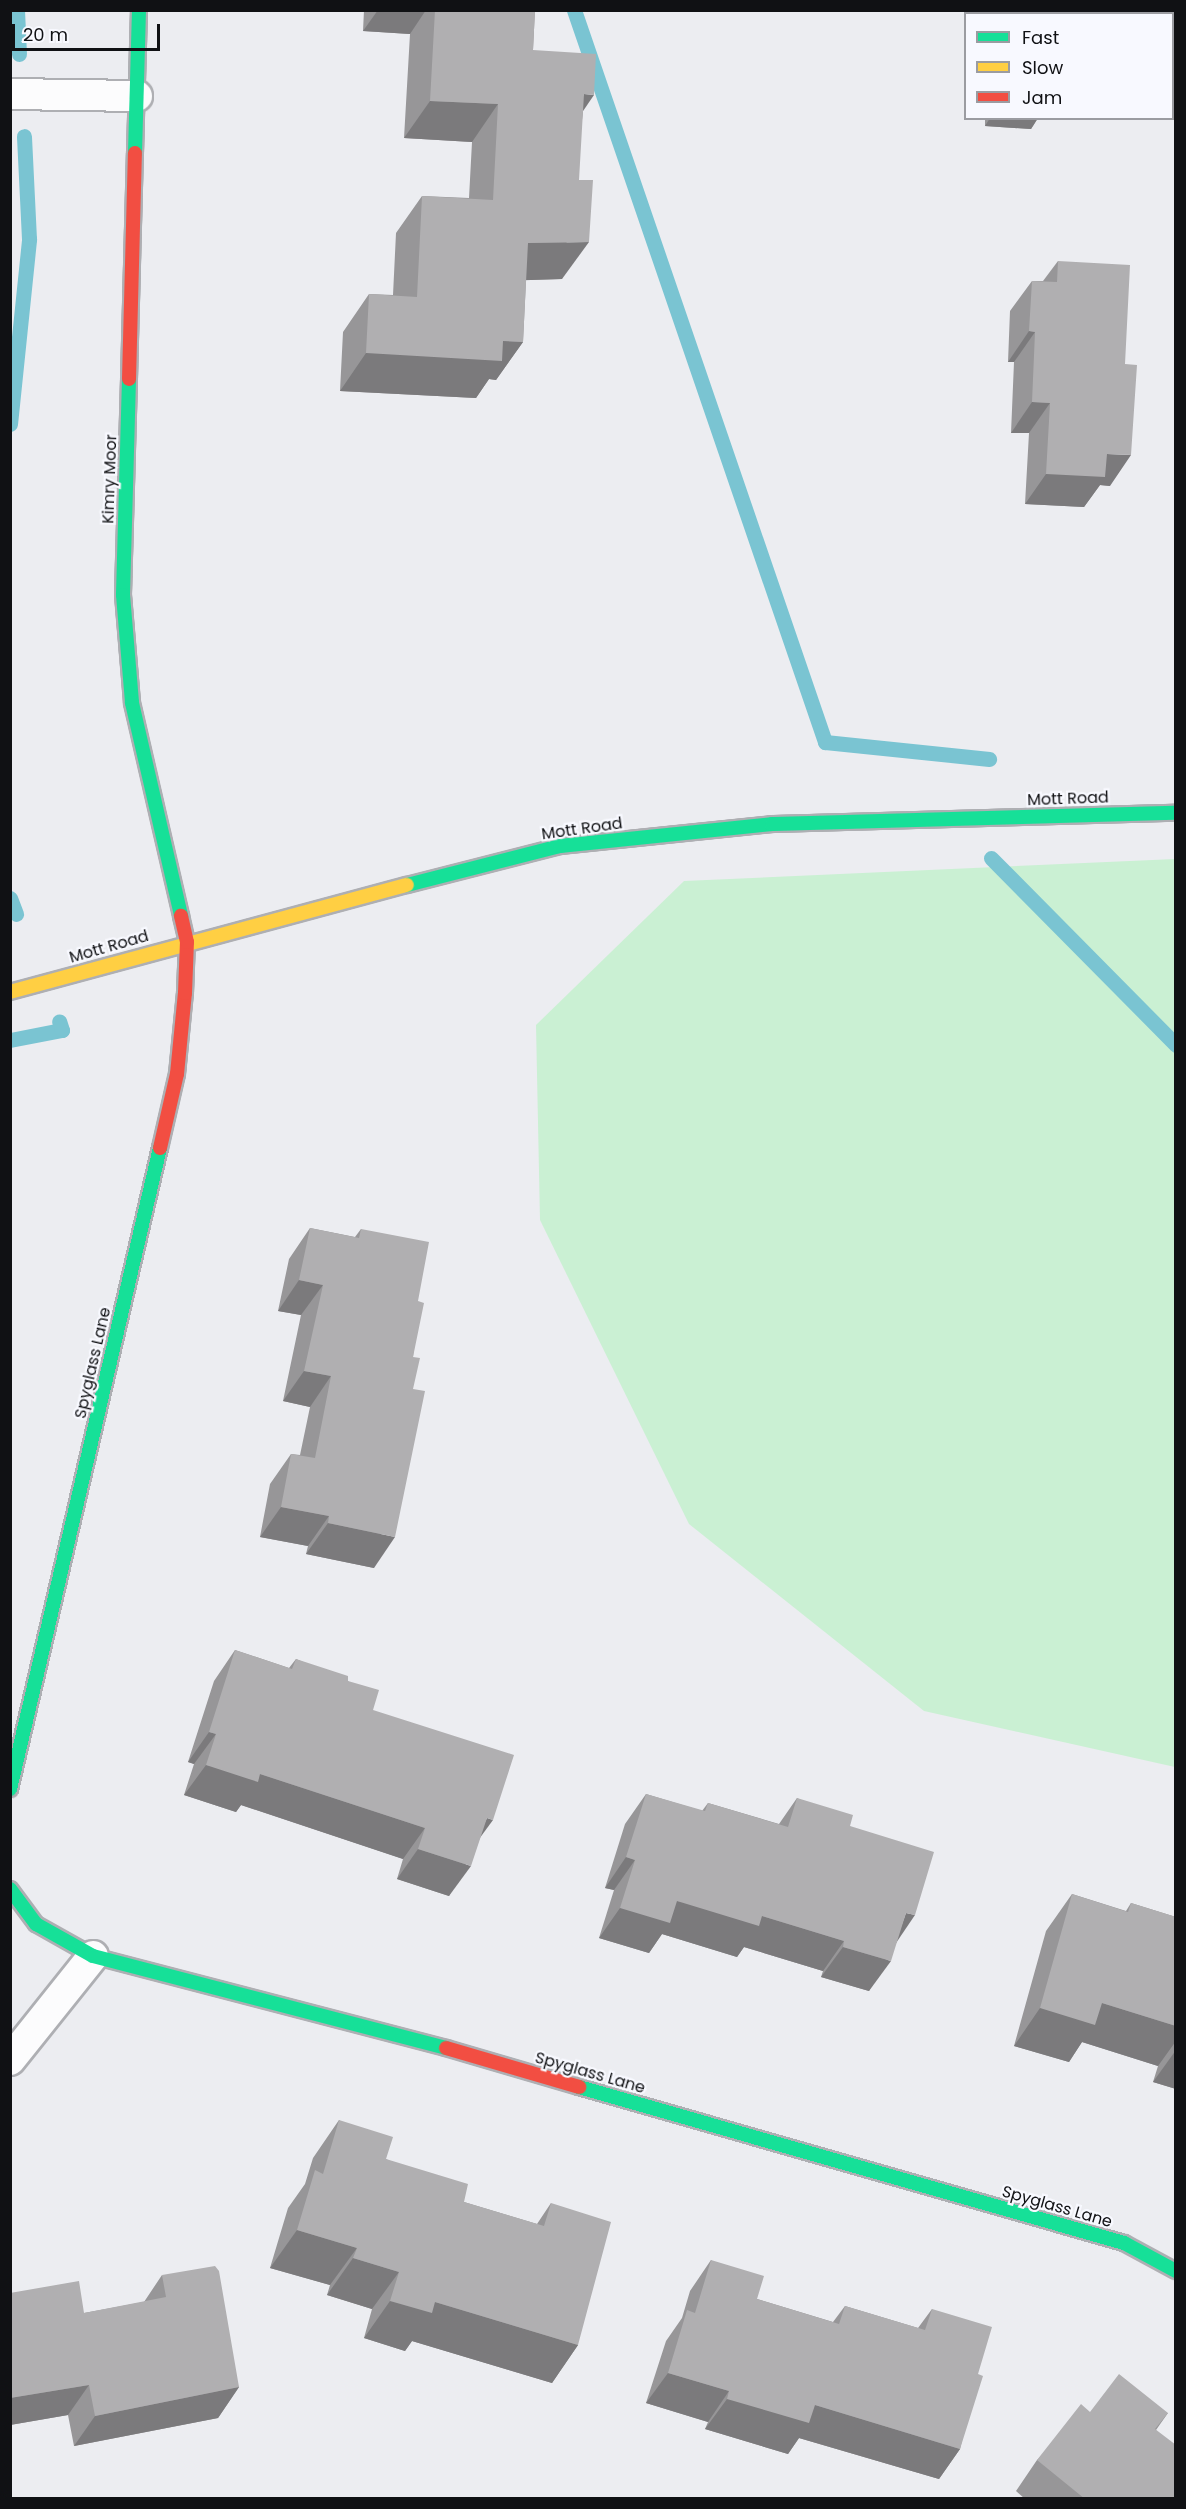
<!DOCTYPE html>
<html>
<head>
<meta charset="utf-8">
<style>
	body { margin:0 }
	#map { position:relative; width:1186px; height:2509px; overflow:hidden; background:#ecedf1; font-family:Poppins,sans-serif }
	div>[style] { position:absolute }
	.green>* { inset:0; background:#caf0d3 }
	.stream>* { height:15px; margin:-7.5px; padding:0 7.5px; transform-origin:7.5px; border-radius:7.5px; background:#7ac4d2 }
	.roads { filter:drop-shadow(2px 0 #aeafb3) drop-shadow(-2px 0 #aeafb3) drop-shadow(0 2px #aeafb3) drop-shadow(0 -2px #aeafb3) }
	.lane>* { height:30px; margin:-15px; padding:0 15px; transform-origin:15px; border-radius:15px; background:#fcfcfd }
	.fast>* { height:14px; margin:-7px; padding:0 7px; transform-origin:7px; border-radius:7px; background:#16e098 }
	.slow>* { height:14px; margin:-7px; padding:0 7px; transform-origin:7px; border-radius:7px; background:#ffcf43 }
	.jam>* { height:14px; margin:-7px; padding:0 7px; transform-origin:7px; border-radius:7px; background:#f24e42 }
	.wall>* { inset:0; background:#979698 }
	.shaded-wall>* { inset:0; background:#7b7a7c }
	.building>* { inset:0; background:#b0afb1 }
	span { translate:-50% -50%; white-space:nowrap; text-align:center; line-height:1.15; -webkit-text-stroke:4.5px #f8f9ff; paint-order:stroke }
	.street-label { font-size:16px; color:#101114 }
	.frame { position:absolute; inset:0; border:12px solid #101114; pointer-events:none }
	.legend { position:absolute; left:964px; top:12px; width:210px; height:108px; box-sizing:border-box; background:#f8f9ff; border:2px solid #9b9ca1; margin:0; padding:8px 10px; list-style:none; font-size:18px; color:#101114 }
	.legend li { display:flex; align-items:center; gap:12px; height:30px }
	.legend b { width:30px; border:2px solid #9b9ca1 }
	.scale { position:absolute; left:12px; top:24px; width:148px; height:27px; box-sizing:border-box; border:3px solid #101114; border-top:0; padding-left:8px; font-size:18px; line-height:21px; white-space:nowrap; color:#101114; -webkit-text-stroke:4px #f8f9ff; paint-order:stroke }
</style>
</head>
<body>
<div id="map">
	<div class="green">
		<div style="clip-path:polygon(1175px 859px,1176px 859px,1175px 1767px,924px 1711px,689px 1524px,540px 1220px,536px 1025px,684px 881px)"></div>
	</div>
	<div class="stream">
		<div style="left:17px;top:10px;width:44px;rotate:87.4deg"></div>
		<div style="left:574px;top:10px;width:774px;rotate:71.07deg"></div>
		<div style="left:825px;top:742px;width:165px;rotate:5.9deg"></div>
		<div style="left:10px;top:424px;width:186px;rotate:-84.1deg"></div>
		<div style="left:29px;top:239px;width:103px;rotate:-92.8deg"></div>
		<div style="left:991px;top:858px;width:263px;rotate:45.3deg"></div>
		<div style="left:10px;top:898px;width:17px;rotate:69deg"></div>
		<div style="left:10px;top:1040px;width:53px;rotate:-10.9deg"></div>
		<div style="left:62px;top:1030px;width:9px;rotate:-108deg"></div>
	</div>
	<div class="roads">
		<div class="lane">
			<div style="left:10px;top:94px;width:127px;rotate:0.9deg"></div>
			<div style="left:10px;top:2060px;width:133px;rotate:-51.4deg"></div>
		</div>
		<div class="fast">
			<div style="left:135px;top:153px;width:143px;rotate:-88.4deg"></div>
			<div style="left:129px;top:379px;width:216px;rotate:91.6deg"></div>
			<div style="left:123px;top:595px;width:108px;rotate:85.2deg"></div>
			<div style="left:132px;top:703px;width:219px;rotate:77deg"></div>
			<div style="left:407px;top:885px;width:158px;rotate:-14.3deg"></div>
			<div style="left:560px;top:846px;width:213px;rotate:-5.9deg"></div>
			<div style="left:772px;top:824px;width:404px;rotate:-1.6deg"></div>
			<div style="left:10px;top:1789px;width:658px;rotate:-76.83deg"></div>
			<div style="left:10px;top:1889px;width:44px;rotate:53.4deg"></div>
			<div style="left:36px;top:1924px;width:65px;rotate:29.3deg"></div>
			<div style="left:93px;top:1956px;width:365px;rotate:14.6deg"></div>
			<div style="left:579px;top:2087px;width:567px;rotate:15.97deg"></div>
			<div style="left:1124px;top:2243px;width:59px;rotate:28.3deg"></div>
		</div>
		<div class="slow">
			<div style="left:10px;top:992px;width:411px;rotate:-15.1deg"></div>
		</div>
		<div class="jam">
			<div style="left:129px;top:379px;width:226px;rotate:-88.5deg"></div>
			<div style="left:160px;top:1148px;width:76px;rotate:-77.1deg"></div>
			<div style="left:177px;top:1074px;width:81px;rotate:-84.4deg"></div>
			<div style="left:185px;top:993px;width:51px;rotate:-87.8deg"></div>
			<div style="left:187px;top:942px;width:27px;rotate:-103deg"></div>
			<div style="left:446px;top:2048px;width:139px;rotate:16.3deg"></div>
		</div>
	</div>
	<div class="wall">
		<div style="clip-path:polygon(364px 10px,535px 10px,533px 50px,583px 112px,562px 279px,526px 280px,523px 342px,496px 380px,489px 379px,476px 398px,340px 391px,343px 332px,369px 294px,393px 295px,396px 233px,422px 196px,469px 198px,472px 142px,404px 138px,410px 34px,363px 31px)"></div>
		<div style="clip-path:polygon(985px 118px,1038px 118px,1031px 129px,985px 126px)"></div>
		<div style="clip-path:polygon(1058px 261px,1110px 486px,1100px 485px,1084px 507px,1025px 504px,1029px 433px,1011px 433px,1014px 362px,1008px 362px,1010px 311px,1032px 281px,1043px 281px)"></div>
		<div style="clip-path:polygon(310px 1228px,355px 1237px,361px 1229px,418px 1301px,413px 1357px,374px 1568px,306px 1554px,308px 1546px,260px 1537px,270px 1484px,291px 1454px,300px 1455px,310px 1407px,283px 1401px,301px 1315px,278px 1311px,289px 1259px)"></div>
		<div style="clip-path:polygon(235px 1650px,289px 1668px,296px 1659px,348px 1681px,480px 1838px,449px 1896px,397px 1879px,403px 1859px,241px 1805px,236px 1812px,184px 1795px,194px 1764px,188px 1762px,214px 1681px)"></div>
		<div style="clip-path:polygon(646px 1794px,702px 1811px,708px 1803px,779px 1824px,797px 1798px,850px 1826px,897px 1941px,869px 1991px,821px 1977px,823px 1971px,744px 1947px,737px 1957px,662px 1934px,649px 1953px,599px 1938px,614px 1890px,605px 1888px,625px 1824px)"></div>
		<div style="clip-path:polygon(1072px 1894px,1126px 1911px,1131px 1903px,1176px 1917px,1176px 2089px,1153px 2082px,1158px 2066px,1082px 2042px,1069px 2062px,1014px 2046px,1046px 1931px)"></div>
		<div style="clip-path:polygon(339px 2120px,386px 2159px,464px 2202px,537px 2224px,551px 2203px,578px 2345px,552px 2383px,412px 2341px,405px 2351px,364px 2338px,372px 2309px,327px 2295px,330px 2285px,270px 2268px,288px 2208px,305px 2184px,313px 2158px)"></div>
		<div style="clip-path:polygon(711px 2260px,757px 2299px,833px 2322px,845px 2306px,918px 2328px,932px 2309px,978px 2374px,960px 2449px,939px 2479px,799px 2438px,788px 2454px,705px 2429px,708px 2422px,646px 2403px,666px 2341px,682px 2318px,690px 2291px)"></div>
		<div style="clip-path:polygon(162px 2275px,239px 2387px,218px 2418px,74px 2446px,68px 2415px,10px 2425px,10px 2293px,84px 2313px,144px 2302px)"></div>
		<div style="clip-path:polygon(1090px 2412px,1168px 2413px,1156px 2430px,1176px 2499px,1025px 2499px,1016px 2491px,1037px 2460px)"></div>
	</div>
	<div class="shaded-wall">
		<div style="clip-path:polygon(378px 10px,426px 10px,410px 34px,363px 31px)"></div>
		<div style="clip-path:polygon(584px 94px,594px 95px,568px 133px)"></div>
		<div style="clip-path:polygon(430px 101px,498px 104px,472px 142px,404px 138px)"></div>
		<div style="clip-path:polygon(990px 118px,1038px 118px,1031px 129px,985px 126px)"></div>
		<div style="clip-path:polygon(589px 242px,562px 279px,502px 281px,528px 243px)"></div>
		<div style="clip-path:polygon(1029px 331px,1035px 332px,1014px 362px,1008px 362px)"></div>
		<div style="clip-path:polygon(503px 341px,523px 342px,496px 380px,489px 379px,476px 398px,340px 391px,366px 353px)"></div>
		<div style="clip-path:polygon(1032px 402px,1050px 403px,1029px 433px,1011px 433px)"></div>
		<div style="clip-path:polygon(1107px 454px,1131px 455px,1110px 486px,1100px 485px,1084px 507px,1025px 504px,1046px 474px)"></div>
		<div style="clip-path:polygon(299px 1280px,323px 1285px,301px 1315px,278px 1311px)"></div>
		<div style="clip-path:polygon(304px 1371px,331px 1376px,310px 1407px,283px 1401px)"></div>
		<div style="clip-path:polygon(281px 1507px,329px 1516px,308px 1546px,260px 1537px)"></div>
		<div style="clip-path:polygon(328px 1523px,395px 1537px,374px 1568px,306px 1554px)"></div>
		<div style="clip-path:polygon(209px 1732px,216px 1734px,194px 1764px,188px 1762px)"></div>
		<div style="clip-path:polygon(206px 1765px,260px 1774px,425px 1828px,403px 1859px,241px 1805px,236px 1812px,184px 1795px)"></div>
		<div style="clip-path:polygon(487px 1818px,493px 1820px,471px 1850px)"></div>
		<div style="clip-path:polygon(418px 1849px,471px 1866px,449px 1896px,397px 1879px)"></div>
		<div style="clip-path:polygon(626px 1857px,635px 1860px,614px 1890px,605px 1888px)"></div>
		<div style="clip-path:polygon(677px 1901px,762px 1916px,844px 1941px,823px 1971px,744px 1947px,737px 1957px,662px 1934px,649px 1953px,599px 1938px,620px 1908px)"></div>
		<div style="clip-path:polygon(906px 1913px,915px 1915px,894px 1946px)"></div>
		<div style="clip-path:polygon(843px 1947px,891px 1961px,869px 1991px,821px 1977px)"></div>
		<div style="clip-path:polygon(1102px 2003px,1176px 2026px,1176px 2041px,1158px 2066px,1082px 2042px,1069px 2062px,1014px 2046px,1040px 2008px)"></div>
		<div style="clip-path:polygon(1176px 2050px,1176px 2089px,1153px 2082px)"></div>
		<div style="clip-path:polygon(297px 2230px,357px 2248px,330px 2285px,270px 2268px)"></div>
		<div style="clip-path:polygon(353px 2258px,399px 2272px,372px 2309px,327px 2295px)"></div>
		<div style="clip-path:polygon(390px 2301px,435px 2302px,578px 2345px,552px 2383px,412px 2341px,405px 2351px,364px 2338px)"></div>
		<div style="clip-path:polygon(668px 2373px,729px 2391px,708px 2422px,646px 2403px)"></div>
		<div style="clip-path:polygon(89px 2385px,68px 2415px,10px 2425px,10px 2398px)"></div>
		<div style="clip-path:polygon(239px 2387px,218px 2418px,74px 2446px,95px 2416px)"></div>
		<div style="clip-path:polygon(727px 2399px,815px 2405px,960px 2449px,939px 2479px,799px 2438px,788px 2454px,705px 2429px)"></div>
	</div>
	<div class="building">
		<div style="clip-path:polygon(435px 10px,535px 10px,533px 50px,596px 54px,594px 95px,584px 94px,579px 180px,593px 180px,589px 242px,528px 243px,523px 342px,503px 341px,502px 361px,366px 353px,369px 294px,417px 297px,422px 196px,493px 200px,498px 104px,430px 101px)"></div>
		<div style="clip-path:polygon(1058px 261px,1130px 265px,1125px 364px,1137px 365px,1131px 455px,1107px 454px,1105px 477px,1046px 474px,1050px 403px,1032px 402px,1035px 332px,1029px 331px,1032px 281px,1057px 282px)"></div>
		<div style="clip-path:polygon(310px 1228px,359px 1238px,361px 1229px,429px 1242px,418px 1301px,424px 1303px,413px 1357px,420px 1358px,413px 1389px,425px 1391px,395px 1537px,328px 1523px,329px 1516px,281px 1507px,291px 1454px,315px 1458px,331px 1376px,304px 1371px,323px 1285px,299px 1280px)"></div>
		<div style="clip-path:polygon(235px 1650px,292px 1669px,296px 1659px,348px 1676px,348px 1681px,379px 1690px,373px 1710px,514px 1755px,493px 1820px,487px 1818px,471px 1866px,418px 1849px,425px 1828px,260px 1774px,258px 1782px,206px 1765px,216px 1734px,209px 1732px)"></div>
		<div style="clip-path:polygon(646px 1794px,705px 1811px,708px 1803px,788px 1827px,797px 1798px,853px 1815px,850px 1826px,934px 1852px,915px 1915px,906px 1913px,891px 1961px,843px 1947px,844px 1941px,762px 1916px,759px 1926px,677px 1901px,670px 1923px,620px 1908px,635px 1860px,626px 1857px)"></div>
		<div style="clip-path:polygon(1072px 1894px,1128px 1912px,1131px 1903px,1176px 1917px,1176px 2026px,1102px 2003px,1095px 2025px,1040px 2008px)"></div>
		<div style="clip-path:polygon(339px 2120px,393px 2137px,386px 2159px,468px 2184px,464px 2202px,544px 2226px,551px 2203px,611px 2222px,578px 2345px,435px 2302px,432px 2313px,390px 2301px,399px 2272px,353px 2258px,357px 2248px,297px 2230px,315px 2170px,323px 2174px)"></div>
		<div style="clip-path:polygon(711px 2260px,764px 2276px,757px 2299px,839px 2324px,845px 2306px,925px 2330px,932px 2309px,992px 2327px,978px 2374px,983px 2376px,960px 2449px,815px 2405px,809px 2423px,727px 2399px,729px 2391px,668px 2373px,687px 2310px,695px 2313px)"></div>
		<div style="clip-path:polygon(215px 2266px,219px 2271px,239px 2387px,95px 2416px,89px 2385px,10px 2398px,10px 2293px,79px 2281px,84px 2313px,166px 2297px,162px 2275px)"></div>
		<div style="clip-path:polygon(1119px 2374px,1168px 2413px,1155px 2429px,1176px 2445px,1176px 2499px,1085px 2499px,1037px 2460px,1081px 2404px,1090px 2412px)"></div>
	</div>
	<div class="street-label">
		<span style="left:110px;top:479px;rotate:-88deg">Kimry Moor</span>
		<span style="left:1068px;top:799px;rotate:-2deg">Mott Road</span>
		<span style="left:582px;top:829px;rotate:-8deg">Mott Road</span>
		<span style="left:109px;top:947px;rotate:-16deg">Mott Road</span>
		<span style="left:93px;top:1363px;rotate:-77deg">Spyglass Lane</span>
		<span style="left:590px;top:2073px;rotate:16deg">Spyglass Lane</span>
		<span style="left:1057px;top:2207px;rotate:16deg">Spyglass Lane</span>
	</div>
	<div class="frame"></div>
	<ul class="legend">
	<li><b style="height:8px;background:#16e098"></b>Fast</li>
	<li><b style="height:8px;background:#ffcf43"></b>Slow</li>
	<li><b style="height:8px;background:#f24e42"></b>Jam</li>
	</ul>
	<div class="scale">20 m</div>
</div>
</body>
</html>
